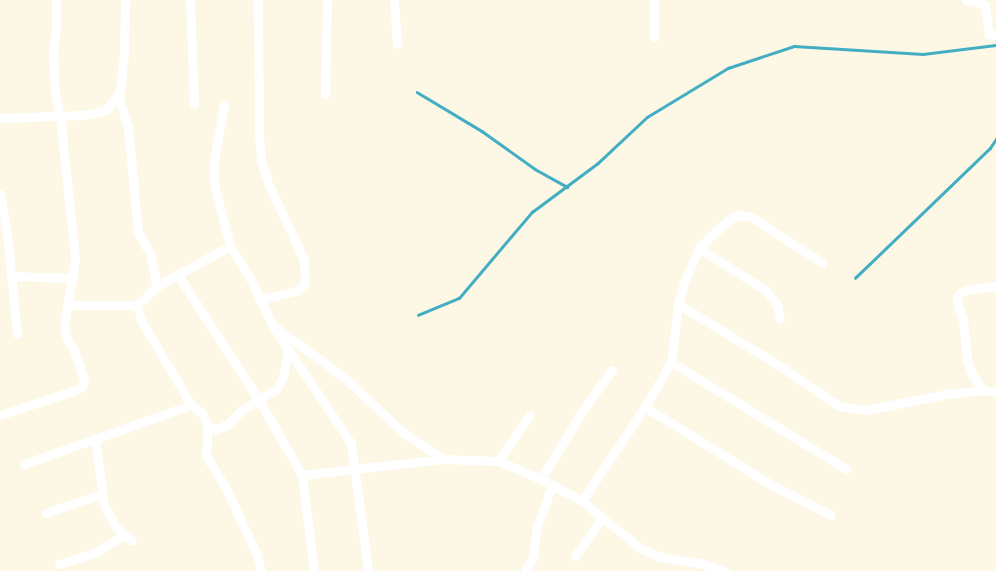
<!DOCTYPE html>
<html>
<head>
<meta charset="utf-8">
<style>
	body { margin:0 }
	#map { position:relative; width:996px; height:571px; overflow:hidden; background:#fcf8e5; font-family:"Open Sans",sans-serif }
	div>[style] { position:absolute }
	.stream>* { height:2.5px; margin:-1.25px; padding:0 1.25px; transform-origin:1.25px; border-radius:1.25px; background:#42adc3 }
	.minor>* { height:9px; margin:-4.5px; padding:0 4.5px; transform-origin:4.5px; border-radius:4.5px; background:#fff }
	span { translate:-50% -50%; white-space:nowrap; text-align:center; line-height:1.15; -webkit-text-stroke:4px #fff; paint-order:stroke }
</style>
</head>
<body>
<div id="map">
	<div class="stream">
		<div style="left:417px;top:92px;width:76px;rotate:31deg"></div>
		<div style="left:482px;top:131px;width:65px;rotate:35.6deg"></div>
		<div style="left:535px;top:169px;width:37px;rotate:29deg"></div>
		<div style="left:855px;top:278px;width:187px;rotate:-43.9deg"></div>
		<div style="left:990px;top:148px;width:11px;rotate:-56deg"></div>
		<div style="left:418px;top:315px;width:44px;rotate:-22.5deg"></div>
		<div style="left:459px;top:298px;width:113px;rotate:-49.7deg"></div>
		<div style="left:532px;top:212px;width:82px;rotate:-36.6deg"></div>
		<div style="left:598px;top:163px;width:67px;rotate:-43.2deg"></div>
		<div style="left:647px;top:117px;width:95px;rotate:-31.2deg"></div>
		<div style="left:728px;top:68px;width:70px;rotate:-18.4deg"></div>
		<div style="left:794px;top:46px;width:129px;rotate:3.5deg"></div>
		<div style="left:923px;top:54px;width:74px;rotate:-7deg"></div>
	</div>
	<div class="minor">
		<div style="left:125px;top:0;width:54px;rotate:91.1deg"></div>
		<div style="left:124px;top:54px;width:45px;rotate:96.3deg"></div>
		<div style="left:119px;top:99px;width:29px;rotate:72deg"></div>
		<div style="left:128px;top:127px;width:105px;rotate:84.6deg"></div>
		<div style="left:138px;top:232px;width:25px;rotate:61deg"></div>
		<div style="left:150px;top:254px;width:33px;rotate:78deg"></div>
		<div style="left:157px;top:286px;width:83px;rotate:-28.7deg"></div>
		<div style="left:190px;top:0;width:104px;rotate:87.8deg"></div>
		<div style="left:258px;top:0;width:135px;rotate:89.6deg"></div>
		<div style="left:259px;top:135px;width:25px;rotate:85deg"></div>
		<div style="left:261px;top:160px;width:24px;rotate:73deg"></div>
		<div style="left:268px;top:183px;width:85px;rotate:64.9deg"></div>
		<div style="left:304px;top:260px;width:23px;rotate:88deg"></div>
		<div style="left:305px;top:283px;width:12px;rotate:138deg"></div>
		<div style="left:296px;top:291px;width:36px;rotate:166deg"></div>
		<div style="left:394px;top:0;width:44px;rotate:86.1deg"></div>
		<div style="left:966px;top:0;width:12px;rotate:9deg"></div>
		<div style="left:978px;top:2px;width:8px;rotate:30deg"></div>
		<div style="left:985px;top:6px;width:28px;rotate:82deg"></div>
		<div style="left:989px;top:34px;width:7px;rotate:8deg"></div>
		<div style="left:654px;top:37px;width:37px;rotate:-90deg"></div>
		<div style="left:325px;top:94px;width:94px;rotate:-88.8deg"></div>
		<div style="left:224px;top:105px;width:56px;rotate:100.3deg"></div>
		<div style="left:214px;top:160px;width:20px;rotate:90deg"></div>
		<div style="left:214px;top:180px;width:17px;rotate:80deg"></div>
		<div style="left:217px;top:197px;width:51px;rotate:75.1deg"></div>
		<div style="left:230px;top:246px;width:36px;rotate:58deg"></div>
		<div style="left:249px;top:276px;width:55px;rotate:64.4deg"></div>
		<div style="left:273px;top:326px;width:87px;rotate:35.7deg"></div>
		<div style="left:344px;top:377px;width:77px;rotate:43.4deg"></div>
		<div style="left:400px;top:430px;width:52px;rotate:34deg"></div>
		<div style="left:443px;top:459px;width:55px;rotate:2.1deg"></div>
		<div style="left:498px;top:461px;width:47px;rotate:22.7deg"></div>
		<div style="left:541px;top:479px;width:47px;rotate:28.2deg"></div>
		<div style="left:582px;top:501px;width:75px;rotate:39deg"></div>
		<div style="left:640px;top:548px;width:22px;rotate:24deg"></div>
		<div style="left:660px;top:557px;width:44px;rotate:9.2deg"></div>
		<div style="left:703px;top:564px;width:23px;rotate:18deg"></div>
		<div style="left:0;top:118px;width:83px;rotate:-2.1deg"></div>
		<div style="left:83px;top:115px;width:20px;rotate:-11deg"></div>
		<div style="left:103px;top:111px;width:6px;rotate:-31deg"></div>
		<div style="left:108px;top:108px;width:19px;rotate:-55deg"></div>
		<div style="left:0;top:194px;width:40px;rotate:80deg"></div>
		<div style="left:7px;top:233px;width:101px;rotate:84.3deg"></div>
		<div style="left:699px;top:248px;width:78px;rotate:32.5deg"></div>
		<div style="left:765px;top:290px;width:19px;rotate:51deg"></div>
		<div style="left:777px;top:305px;width:14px;rotate:78deg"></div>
		<div style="left:178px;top:275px;width:149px;rotate:57.1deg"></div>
		<div style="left:259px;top:400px;width:86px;rotate:60.2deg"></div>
		<div style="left:302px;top:475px;width:97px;rotate:82.9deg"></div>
		<div style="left:11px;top:276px;width:62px;rotate:1.8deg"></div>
		<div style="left:157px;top:286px;width:28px;rotate:136deg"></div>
		<div style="left:137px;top:305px;width:16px;rotate:75deg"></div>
		<div style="left:141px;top:320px;width:99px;rotate:59.5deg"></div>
		<div style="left:191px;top:405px;width:14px;rotate:36deg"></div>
		<div style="left:202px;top:413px;width:15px;rotate:67deg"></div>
		<div style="left:208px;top:427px;width:29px;rotate:94deg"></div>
		<div style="left:206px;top:456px;width:36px;rotate:58deg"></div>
		<div style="left:225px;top:486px;width:76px;rotate:65.1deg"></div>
		<div style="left:257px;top:555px;width:16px;rotate:76deg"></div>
		<div style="left:678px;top:304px;width:125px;rotate:31.3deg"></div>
		<div style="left:785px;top:369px;width:65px;rotate:34.4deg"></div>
		<div style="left:839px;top:406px;width:26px;rotate:9deg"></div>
		<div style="left:865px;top:410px;width:84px;rotate:-11deg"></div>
		<div style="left:947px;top:394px;width:36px;rotate:-6deg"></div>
		<div style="left:983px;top:390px;width:13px;rotate:9deg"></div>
		<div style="left:69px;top:305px;width:68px"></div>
		<div style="left:274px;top:328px;width:138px;rotate:56.2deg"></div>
		<div style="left:351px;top:443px;width:129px;rotate:82.4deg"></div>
		<div style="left:671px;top:362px;width:205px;rotate:31.4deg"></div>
		<div style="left:983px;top:390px;width:21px;rotate:-125deg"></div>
		<div style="left:971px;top:373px;width:14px;rotate:-107deg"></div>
		<div style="left:967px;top:360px;width:41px;rotate:-95.6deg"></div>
		<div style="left:963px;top:319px;width:14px;rotate:-111deg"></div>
		<div style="left:958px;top:306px;width:9px;rotate:-96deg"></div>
		<div style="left:957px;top:297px;width:6px;rotate:-51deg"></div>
		<div style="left:961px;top:292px;width:11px;rotate:-15deg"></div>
		<div style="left:972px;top:289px;width:24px;rotate:-7deg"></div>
		<div style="left:645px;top:407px;width:149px;rotate:31.6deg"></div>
		<div style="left:772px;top:485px;width:66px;rotate:27deg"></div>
		<div style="left:0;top:415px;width:77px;rotate:-18.2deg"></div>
		<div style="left:73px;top:391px;width:10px;rotate:-24deg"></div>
		<div style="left:82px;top:387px;width:7px;rotate:-74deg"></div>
		<div style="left:84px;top:380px;width:32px;rotate:-108deg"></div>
		<div style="left:74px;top:350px;width:12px;rotate:-125deg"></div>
		<div style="left:67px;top:340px;width:13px;rotate:-103deg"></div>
		<div style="left:64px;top:327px;width:70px;rotate:-80.9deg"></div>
		<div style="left:75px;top:258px;width:144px;rotate:-96deg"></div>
		<div style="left:60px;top:115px;width:22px;rotate:-103deg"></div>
		<div style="left:55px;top:94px;width:44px;rotate:-92.6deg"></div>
		<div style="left:53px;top:50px;width:21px;rotate:-82deg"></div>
		<div style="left:56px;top:29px;width:29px;rotate:-90deg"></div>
		<div style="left:208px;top:427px;width:9px;rotate:13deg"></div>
		<div style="left:217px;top:429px;width:11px;rotate:-22deg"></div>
		<div style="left:227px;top:425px;width:20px;rotate:-45deg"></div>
		<div style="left:241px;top:411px;width:41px;rotate:-32.2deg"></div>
		<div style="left:276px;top:389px;width:13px;rotate:-58deg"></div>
		<div style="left:283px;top:378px;width:28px;rotate:-80deg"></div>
		<div style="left:95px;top:439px;width:67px;rotate:82.2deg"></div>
		<div style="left:104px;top:505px;width:25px;rotate:61deg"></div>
		<div style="left:116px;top:527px;width:21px;rotate:41deg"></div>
		<div style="left:498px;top:461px;width:55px;rotate:-55.4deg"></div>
		<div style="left:24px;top:464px;width:177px;rotate:-19.5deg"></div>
		<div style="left:302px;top:475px;width:142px;rotate:-6.5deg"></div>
		<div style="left:541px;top:479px;width:84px;rotate:-58.6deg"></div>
		<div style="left:585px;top:407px;width:46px;rotate:-53.9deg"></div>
		<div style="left:582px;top:501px;width:113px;rotate:-56.2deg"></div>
		<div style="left:645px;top:407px;width:52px;rotate:-60deg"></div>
		<div style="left:671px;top:362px;width:58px;rotate:-83.1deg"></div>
		<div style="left:678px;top:304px;width:22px;rotate:-74deg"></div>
		<div style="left:684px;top:283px;width:38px;rotate:-67deg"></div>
		<div style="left:699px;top:248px;width:21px;rotate:-45deg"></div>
		<div style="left:714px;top:233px;width:21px;rotate:-41deg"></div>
		<div style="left:730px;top:219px;width:11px;rotate:-22deg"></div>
		<div style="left:740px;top:215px;width:11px;rotate:10deg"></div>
		<div style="left:751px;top:217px;width:85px;rotate:32.6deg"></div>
		<div style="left:46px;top:513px;width:58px;rotate:-19.1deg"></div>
		<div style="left:575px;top:556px;width:47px;rotate:-54.6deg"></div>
		<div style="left:59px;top:564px;width:38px;rotate:-17deg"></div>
		<div style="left:95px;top:553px;width:34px;rotate:-32deg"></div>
		<div style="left:525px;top:571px;width:15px;rotate:-58deg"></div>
		<div style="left:533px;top:558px;width:31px;rotate:-83deg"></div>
		<div style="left:537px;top:527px;width:45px;rotate:-70.3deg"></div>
	</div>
</div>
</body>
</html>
